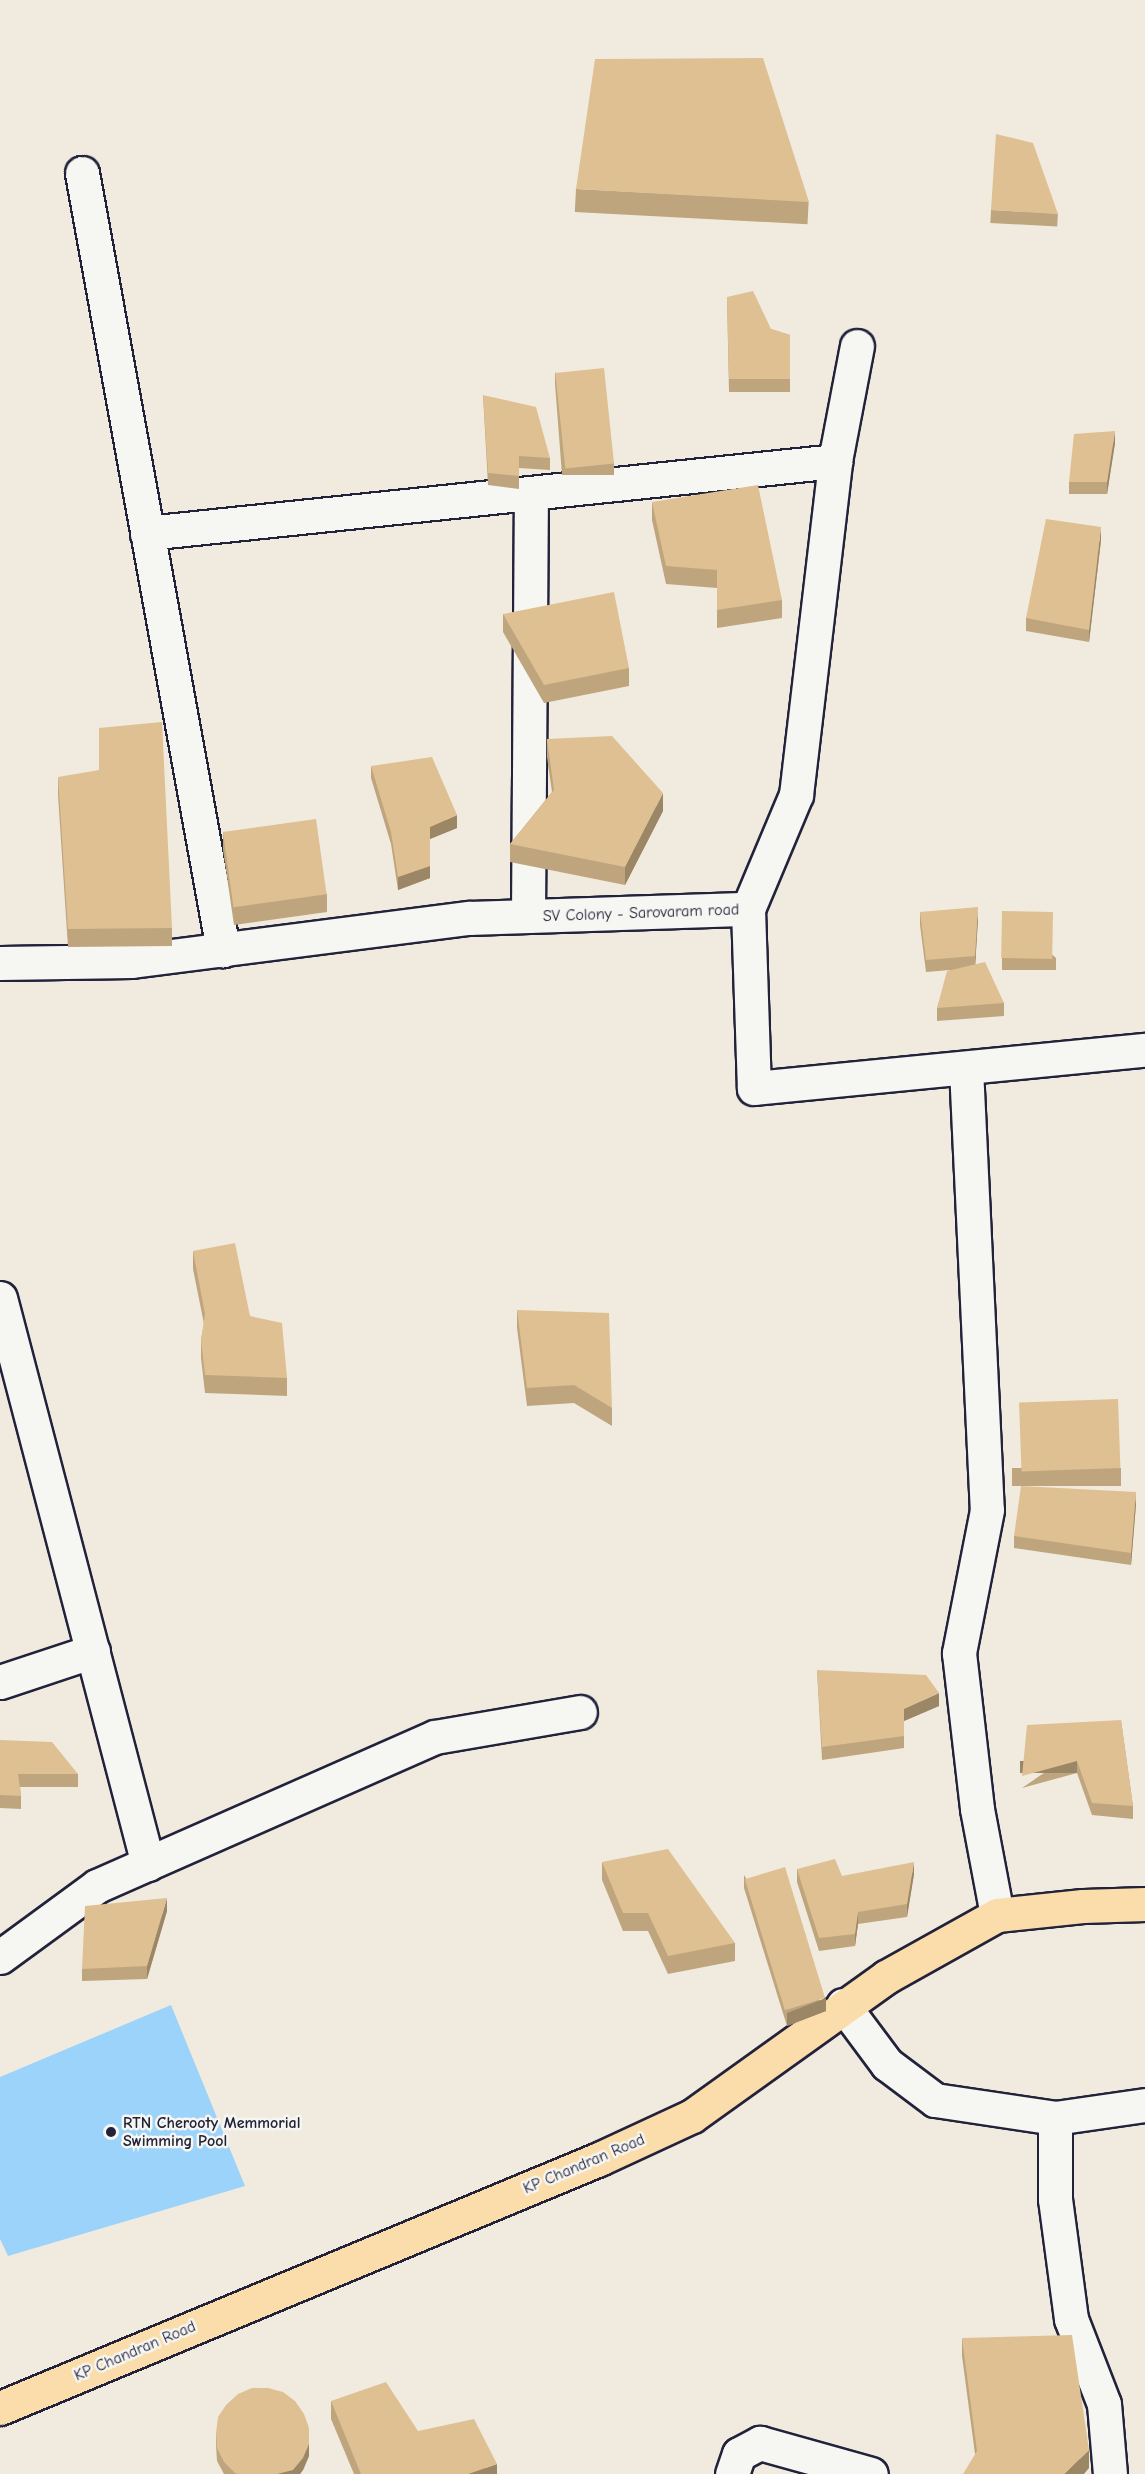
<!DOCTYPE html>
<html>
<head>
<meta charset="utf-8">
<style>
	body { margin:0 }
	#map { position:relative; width:1145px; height:2474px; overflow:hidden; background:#f1ebdf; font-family:"Comic Neue",sans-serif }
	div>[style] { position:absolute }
	.water>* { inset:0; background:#9bd3fa }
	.roads { filter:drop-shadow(2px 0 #22223b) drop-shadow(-2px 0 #22223b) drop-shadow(0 2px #22223b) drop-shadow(0 -2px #22223b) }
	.minor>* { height:33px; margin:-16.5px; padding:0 16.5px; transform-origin:16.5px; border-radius:16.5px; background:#f6f6f2 }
	.major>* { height:33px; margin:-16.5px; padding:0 16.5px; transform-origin:16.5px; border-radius:16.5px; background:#faddab }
	.wall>* { inset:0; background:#bfa57e; transform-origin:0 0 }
	.shaded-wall>* { inset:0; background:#9b8666; transform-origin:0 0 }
	.building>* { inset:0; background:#dec092; transform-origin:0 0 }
	.dots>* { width:16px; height:16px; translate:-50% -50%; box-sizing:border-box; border:3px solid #f6f6f2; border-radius:50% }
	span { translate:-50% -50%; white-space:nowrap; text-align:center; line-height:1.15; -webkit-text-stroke:5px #f6f6f2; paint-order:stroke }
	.street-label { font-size:16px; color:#22223b }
	.poi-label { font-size:16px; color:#22223b; font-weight:700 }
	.left { translate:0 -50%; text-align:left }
</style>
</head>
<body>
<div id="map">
	<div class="water">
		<div style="clip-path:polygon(171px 2005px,245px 2186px,8px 2256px,0 2239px,0 2077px)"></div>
	</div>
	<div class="roads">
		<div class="minor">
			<div style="left:82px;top:173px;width:790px;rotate:79.71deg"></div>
			<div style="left:147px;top:533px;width:692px;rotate:-5.97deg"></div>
			<div style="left:748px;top:909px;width:124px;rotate:-67.2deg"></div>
			<div style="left:796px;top:795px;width:336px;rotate:-83.3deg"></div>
			<div style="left:835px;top:461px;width:117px;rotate:-79.2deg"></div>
			<div style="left:528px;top:916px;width:423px;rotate:-89.6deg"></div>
			<div style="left:0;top:963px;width:132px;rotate:-0.9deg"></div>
			<div style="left:132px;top:961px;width:341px;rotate:-7.3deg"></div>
			<div style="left:470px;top:918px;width:278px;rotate:-1.9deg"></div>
			<div style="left:748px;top:909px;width:179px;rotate:88.1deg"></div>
			<div style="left:754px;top:1088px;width:393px;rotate:-5.6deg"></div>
			<div style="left:966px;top:1068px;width:442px;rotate:87.3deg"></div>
			<div style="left:987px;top:1510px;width:146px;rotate:101.1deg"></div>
			<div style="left:959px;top:1653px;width:157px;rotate:83.4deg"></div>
			<div style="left:977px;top:1809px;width:108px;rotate:79.3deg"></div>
			<div style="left:0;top:1298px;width:585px;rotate:75.35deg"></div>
			<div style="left:0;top:1682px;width:98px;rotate:-18.4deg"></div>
			<div style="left:0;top:1957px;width:120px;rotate:-36.2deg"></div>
			<div style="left:97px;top:1886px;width:369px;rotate:-23.8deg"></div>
			<div style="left:435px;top:1737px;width:147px;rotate:-9.8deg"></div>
			<div style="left:843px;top:2005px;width:74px;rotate:53.3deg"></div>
			<div style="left:887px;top:2064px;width:60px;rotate:36.9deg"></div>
			<div style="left:935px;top:2100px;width:121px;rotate:8.5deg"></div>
			<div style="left:1055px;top:2118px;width:91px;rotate:-8.2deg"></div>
			<div style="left:1055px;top:2118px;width:81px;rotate:90deg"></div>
			<div style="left:1055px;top:2199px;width:121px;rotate:82.4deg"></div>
			<div style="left:1071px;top:2319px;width:91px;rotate:68.8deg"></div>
			<div style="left:1104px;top:2404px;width:70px;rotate:85.1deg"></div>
			<div style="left:732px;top:2474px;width:21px;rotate:-71deg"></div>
			<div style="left:739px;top:2454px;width:24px;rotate:-28deg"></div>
			<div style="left:760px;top:2443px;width:115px;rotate:15.6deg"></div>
		</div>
		<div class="major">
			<div style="left:0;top:2408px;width:649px;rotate:-22.57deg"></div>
			<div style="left:599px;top:2159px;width:102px;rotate:-24.8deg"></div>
			<div style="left:692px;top:2116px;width:239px;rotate:-35.6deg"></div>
			<div style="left:886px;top:1977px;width:127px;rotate:-29.2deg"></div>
			<div style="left:997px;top:1915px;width:86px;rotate:-6deg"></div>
			<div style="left:1083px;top:1906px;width:62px;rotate:-1.8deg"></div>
		</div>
	</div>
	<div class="wall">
		<div style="left:576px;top:189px;width:233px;height:23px;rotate:3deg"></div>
		<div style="left:991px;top:210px;width:67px;height:13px;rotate:3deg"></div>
		<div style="clip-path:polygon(727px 297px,771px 329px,790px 335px,790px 392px,729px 392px)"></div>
		<div style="clip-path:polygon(555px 372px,614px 463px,614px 475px,562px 475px,555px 384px)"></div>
		<div style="clip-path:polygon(483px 395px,550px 458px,550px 470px,519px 468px,519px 489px,488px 485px)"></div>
		<div style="clip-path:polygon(1115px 443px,1107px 494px,1069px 494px,1069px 482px)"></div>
		<div style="clip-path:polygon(652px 502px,782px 600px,782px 618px,717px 628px,717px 588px,666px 584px,652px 520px)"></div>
		<div style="clip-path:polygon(1101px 540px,1089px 642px,1026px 631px,1026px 618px)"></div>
		<div style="clip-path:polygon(503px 614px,629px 668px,629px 686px,544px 703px,503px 632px)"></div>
		<div style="clip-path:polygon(547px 739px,663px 811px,625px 885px,510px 862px,510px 844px,552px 792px,547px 757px)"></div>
		<div style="clip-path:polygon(371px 766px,457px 828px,430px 839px,430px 878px,398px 890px,391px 844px,371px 778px)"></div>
		<div style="clip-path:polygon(58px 777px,172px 928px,172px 946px,68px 947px,58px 795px)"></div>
		<div style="clip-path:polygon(223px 832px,327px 894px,327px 912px,234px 925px,223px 850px)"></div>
		<div style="clip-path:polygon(1002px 911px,1056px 958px,1056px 970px,1002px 970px)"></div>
		<div style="clip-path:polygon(920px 912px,978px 919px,975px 964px,1004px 1003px,1004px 1016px,937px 1021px,937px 1008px,950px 970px,926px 972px,920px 925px)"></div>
		<div style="clip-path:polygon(193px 1251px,250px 1316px,287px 1378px,287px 1396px,205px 1393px,201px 1358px,201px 1340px,204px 1324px,193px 1269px)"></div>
		<div style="clip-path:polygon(517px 1310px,612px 1408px,612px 1426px,574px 1403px,527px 1406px,517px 1328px)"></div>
		<div style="left:1012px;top:1468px;width:109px;height:18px"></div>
		<div style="clip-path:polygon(1136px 1504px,1131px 1565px,1014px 1548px,1014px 1536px)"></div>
		<div style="clip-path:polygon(817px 1670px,939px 1706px,904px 1721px,904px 1748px,822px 1760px)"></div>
		<div style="clip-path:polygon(1121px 1720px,1133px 1806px,1133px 1819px,1092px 1815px,1077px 1773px,1022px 1788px)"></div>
		<div style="clip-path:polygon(0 1740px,78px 1774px,78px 1787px,20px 1787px,21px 1796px,21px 1809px,0 1808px)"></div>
		<div style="clip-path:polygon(602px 1862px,735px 1943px,735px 1961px,668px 1974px,648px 1931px,623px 1931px,602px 1880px)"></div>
		<div style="clip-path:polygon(797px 1869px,842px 1876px,914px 1874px,907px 1917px,858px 1924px,855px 1946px,819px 1951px,797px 1882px)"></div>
		<div style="clip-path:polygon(744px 1875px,826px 2011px,787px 2026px,744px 1888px)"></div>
		<div style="clip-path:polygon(167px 1911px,147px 1979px,82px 1981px,82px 1969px)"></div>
		<div style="clip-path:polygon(962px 2338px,1089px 2468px,975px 2454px,962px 2356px)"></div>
		<div style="clip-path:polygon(331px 2401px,418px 2431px,497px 2474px,354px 2474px,331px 2419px)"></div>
		<div style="clip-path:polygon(216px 2433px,309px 2456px,303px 2470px,300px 2474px,224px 2474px,217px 2461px,216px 2445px)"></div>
	</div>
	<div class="shaded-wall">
		<div style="clip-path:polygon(1115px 431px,1115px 443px,1107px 494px,1107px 482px)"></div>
		<div style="clip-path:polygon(1101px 527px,1101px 540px,1089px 642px,1089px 630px)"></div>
		<div style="clip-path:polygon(663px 793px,663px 811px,625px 885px,625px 867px)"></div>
		<div style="clip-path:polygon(457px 815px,457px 828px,430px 839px,430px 827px)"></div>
		<div style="clip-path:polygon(430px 866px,430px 878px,398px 890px,398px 877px)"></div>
		<div style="clip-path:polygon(978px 907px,978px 919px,975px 969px,975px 956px)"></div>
		<div style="clip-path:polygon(1136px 1492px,1136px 1504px,1131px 1565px,1131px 1553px)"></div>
		<div style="clip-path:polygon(939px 1693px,939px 1706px,904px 1721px,904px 1709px)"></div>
		<div style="left:1077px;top:1761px;width:12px;height:57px;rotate:90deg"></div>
		<div style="clip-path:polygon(914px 1862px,914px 1874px,907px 1917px,907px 1904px)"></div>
		<div style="clip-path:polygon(167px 1898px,167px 1911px,147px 1979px,147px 1966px)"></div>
		<div style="clip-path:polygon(858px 1912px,858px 1924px,855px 1946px,855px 1934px)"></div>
		<div style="clip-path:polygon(826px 1998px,826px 2011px,787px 2026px,787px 2013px)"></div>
		<div style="clip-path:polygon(309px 2428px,309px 2456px,303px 2470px,300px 2474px,277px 2474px)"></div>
		<div style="clip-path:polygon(1089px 2450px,1089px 2468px,1084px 2474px,1064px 2474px)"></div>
		<div style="clip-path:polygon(497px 2464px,497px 2474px,468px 2474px)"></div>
	</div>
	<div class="building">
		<div style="clip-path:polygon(763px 58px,809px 202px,576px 189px,595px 59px)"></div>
		<div style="clip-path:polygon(996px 134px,1033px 143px,1058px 214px,991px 210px)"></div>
		<div style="clip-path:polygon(753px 291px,771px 329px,790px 335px,790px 379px,729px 379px,727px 297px)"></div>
		<div style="left:604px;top:368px;width:96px;height:49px;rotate:84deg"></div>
		<div style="clip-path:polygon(483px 395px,536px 407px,550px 458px,519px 456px,519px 476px,488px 473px)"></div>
		<div style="clip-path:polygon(1115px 431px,1107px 482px,1069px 482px,1074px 434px)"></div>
		<div style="clip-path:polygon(758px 485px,782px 600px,717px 610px,717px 570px,666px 566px,652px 502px)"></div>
		<div style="clip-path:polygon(1046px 519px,1101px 527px,1089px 630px,1026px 618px)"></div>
		<div style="clip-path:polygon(614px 592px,629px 668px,544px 685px,503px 614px)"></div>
		<div style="clip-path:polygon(162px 722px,172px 928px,68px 929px,58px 777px,99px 770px,99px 728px)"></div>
		<div style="clip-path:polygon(612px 736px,663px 793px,625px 867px,510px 844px,554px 790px,547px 739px)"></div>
		<div style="clip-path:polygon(432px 757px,457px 815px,430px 827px,430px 866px,398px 877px,391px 832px,371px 766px)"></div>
		<div style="left:316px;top:819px;width:76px;height:94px;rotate:82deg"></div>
		<div style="clip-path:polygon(978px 907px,975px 956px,926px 960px,920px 912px)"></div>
		<div style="left:1002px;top:911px;width:51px;height:47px;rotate:1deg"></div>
		<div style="clip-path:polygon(985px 962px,1004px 1003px,937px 1008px,947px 971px)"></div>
		<div style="clip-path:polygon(235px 1243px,250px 1316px,282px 1323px,287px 1378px,205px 1375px,201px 1340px,205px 1314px,193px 1251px)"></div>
		<div style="clip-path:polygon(517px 1310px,609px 1313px,612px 1408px,574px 1385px,527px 1388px)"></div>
		<div style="left:1118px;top:1399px;width:69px;height:99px;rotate:88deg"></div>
		<div style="clip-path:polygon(1021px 1486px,1136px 1492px,1131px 1553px,1014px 1536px)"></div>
		<div style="clip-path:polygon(817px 1670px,926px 1675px,939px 1693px,904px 1709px,904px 1736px,822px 1747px)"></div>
		<div style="clip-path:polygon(1121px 1720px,1133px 1806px,1092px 1803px,1077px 1761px,1022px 1776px,1027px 1725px)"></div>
		<div style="clip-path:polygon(0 1740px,52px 1742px,78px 1774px,18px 1774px,21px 1796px,0 1795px)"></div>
		<div style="clip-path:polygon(668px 1849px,735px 1943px,668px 1956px,648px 1913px,623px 1913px,602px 1862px)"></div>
		<div style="clip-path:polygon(835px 1859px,842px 1876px,914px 1862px,907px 1904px,858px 1912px,855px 1934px,819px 1938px,797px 1869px)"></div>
		<div style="left:785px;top:1867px;width:137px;height:42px;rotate:73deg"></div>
		<div style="clip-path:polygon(167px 1898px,147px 1966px,82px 1969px,85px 1906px)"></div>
		<div style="clip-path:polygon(1072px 2335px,1089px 2450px,1064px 2474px,963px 2474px,977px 2451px,962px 2338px)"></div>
		<div style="clip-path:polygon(386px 2382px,418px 2431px,474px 2419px,497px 2464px,468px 2474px,361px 2474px,331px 2401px)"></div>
		<div style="clip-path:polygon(252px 2388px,268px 2388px,283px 2392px,295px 2401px,304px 2414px,309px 2428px,309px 2444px,303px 2458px,293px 2470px,277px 2474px,238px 2474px,235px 2473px,224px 2462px,217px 2448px,216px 2433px,218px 2417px,226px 2405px,238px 2394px)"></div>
	</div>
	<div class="dots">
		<div style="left:111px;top:2132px;background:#22223b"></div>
	</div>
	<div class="street-label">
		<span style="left:641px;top:913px;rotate:-2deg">SV Colony - Sarovaram road</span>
		<span style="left:584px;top:2164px;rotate:-23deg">KP Chandran Road</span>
		<span style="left:135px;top:2351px;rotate:-23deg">KP Chandran Road</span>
	</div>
	<div class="poi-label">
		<span class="left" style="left:123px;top:2132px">RTN Cherooty Memmorial<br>Swimming Pool</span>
	</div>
</div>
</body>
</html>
